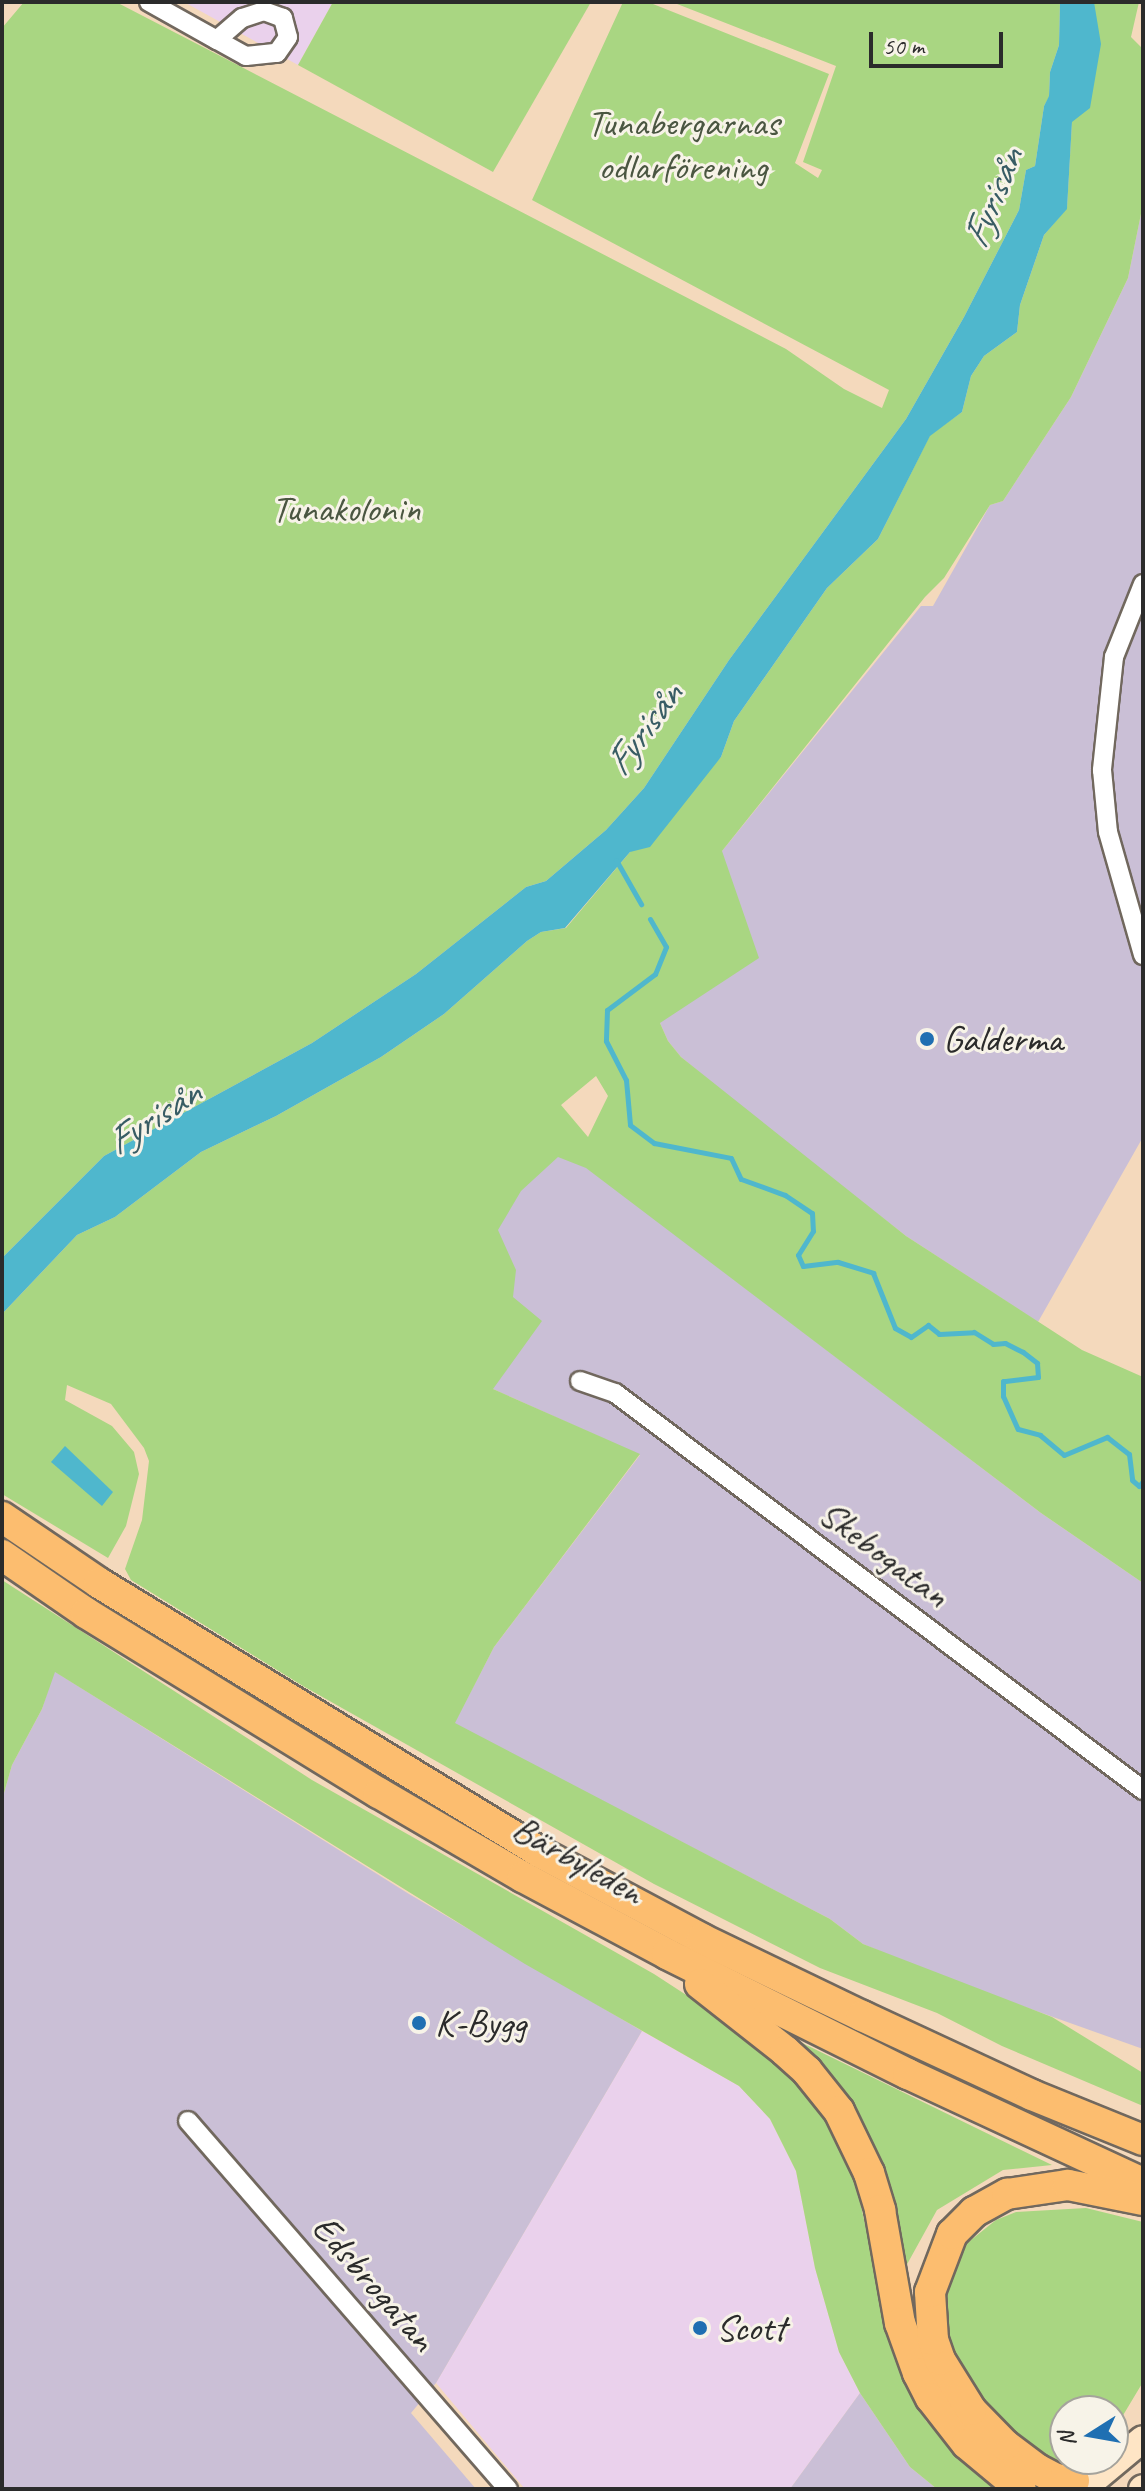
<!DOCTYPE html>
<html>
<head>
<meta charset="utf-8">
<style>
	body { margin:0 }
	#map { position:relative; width:1145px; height:2491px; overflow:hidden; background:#f4d9bc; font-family:Caveat,sans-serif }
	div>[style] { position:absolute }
	.built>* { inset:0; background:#ead1ec }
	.industrial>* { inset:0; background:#cabfd6 }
	.green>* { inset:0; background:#a9d682 }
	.water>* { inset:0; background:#4fb7cd }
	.stream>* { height:5px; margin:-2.5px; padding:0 2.5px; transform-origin:2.5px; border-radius:2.5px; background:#4fb7cd }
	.roads { filter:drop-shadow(2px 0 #71685e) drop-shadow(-2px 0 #71685e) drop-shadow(0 2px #71685e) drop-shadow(0 -2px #71685e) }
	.minor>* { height:18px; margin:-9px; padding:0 9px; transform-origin:9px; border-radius:9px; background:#fff }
	.secondary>* { height:26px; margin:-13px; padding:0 13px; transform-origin:13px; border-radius:13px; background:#fee5c5 }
	.primary>* { height:30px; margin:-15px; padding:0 15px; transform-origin:15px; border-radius:15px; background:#fcbd6f }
	.dots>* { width:22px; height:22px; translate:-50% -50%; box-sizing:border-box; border:4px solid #f7f3e8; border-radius:50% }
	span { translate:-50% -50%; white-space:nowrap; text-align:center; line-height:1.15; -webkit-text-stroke:6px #f7f3e8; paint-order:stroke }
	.park-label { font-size:38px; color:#4a5641 }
	.poi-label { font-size:38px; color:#2b2b2b }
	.left { translate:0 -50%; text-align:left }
	.street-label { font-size:38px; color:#2b2b2b }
	.water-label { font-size:40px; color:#385c64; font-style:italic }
	.frame { position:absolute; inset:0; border:4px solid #2b2b2b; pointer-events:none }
	.north { position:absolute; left:1049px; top:2395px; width:80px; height:80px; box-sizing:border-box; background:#f7f3e8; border:2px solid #a5a39c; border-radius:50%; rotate:259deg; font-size:22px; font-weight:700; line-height:32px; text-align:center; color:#2b2b2b }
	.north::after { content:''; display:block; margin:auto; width:28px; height:36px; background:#1f6fb2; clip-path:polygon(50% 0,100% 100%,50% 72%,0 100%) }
	.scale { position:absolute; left:869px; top:32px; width:134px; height:36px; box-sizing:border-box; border:4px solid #2b2b2b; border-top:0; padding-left:10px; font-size:24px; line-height:28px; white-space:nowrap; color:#2b2b2b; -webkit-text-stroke:6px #f7f3e8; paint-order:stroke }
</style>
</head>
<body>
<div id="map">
	<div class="built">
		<div style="clip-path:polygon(184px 2px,333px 2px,298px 65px)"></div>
		<div style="clip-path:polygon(642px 2031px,739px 2086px,770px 2119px,796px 2171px,815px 2268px,839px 2352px,860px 2393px,790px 2489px,525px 2489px,436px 2383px)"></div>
	</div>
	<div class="industrial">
		<div style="clip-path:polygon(1143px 204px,1143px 1137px,1038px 1322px,906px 1236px,773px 1133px,681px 1057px,668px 1041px,660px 1023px,722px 851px,921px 606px,933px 606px,990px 505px,1003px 501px,1071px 397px,1128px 278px)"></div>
		<div style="clip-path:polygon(544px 1135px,1041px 1513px,1143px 1583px,1143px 2049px,949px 1980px,863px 1944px,830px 1919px,454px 1724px,494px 1647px,640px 1455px,493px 1389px,417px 1273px)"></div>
		<div style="clip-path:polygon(54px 1671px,409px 1894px,642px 2031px,436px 2383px,411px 2413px,476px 2489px,2px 2489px,2px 1800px,12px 1765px,42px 1709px)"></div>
		<div style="clip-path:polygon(860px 2393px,910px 2467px,937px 2489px,790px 2489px)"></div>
	</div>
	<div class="green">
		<div style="clip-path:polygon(24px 2px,116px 2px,786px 349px,844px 389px,882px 408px,889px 390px,532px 200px,623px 2px,648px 2px,829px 74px,795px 163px,818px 178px,822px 170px,803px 162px,836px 66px,672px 2px,1060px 2px,1059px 45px,1050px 72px,1049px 97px,1044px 106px,1035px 166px,1026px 170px,1019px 210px,964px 317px,906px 419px,729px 660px,644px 788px,606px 830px,546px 881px,526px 887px,416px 974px,312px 1043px,104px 1156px,2px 1258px,2px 28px)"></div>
		<div style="clip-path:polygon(333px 2px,591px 2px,493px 172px,298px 65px)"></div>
		<div style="clip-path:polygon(evenodd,1094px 2px,1139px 2px,1131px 37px,1143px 49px,1143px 204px,1128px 278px,1071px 397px,1003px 501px,990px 505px,944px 578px,925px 597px,722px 851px,759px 958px,660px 1023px,668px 1041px,681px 1057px,906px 1236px,1082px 1350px,1143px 1377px,1143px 1583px,1041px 1513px,586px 1168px,558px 1157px,521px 1191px,498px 1230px,516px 1270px,513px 1297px,542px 1321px,493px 1389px,640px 1454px,494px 1647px,455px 1723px,830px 1919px,863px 1944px,1052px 2017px,1143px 2073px,1143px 2106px,1002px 2046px,937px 2013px,820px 1968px,654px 1884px,303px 1686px,131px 1580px,125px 1569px,142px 1520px,149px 1461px,144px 1448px,111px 1404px,67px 1385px,65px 1400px,112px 1426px,134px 1452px,139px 1474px,126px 1526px,108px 1558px,2px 1494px,2px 1314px,77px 1235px,115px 1217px,201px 1152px,276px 1116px,381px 1057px,444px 1014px,527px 941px,541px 932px,566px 928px,630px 852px,721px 757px,734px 721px,827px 588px,878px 539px,930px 435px,962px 412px,971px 376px,984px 356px,1017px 332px,1020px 305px,1044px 235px,1067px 208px,1072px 121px,1094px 2px,596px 1076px,608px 1096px,588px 1137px,561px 1105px,596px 1076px)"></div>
		<div style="clip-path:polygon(2px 1580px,312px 1780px,654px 1974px,737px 2028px,807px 2092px,850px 2156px,893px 2351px,926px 2421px,998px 2489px,937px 2489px,910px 2467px,860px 2393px,839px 2352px,815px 2268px,796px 2171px,770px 2119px,739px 2086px,525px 1964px,55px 1672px,42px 1709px,12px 1765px,2px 1800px)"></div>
		<div style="clip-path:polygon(792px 2038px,1052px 2165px,1003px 2170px,937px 2210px,905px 2268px)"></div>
		<div style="clip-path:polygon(1086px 2208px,1143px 2222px,1143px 2382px,1113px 2432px,1113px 2411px,1065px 2411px,1065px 2459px,1096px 2459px,1089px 2471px,1063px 2472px,1032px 2453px,973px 2393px,945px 2337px,947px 2275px,966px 2244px,996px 2220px,1016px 2212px)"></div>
	</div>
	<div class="water">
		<div style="clip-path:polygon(1060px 2px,1094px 2px,1101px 44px,1090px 108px,1072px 122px,1067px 209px,1044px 235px,1020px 305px,1017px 332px,984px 356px,971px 376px,962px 412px,930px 436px,878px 539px,827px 588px,734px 721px,721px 757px,650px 847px,630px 852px,565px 928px,541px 932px,527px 941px,444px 1014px,381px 1057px,276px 1116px,201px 1152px,115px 1217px,77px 1235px,2px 1314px,2px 1258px,104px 1156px,312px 1043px,416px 974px,526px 887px,546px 881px,606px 830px,644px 788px,729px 660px,906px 419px,964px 317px,1019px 210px,1026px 170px,1035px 166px,1044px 106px,1049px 96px,1050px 72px,1059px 45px)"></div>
		<div style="clip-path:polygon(65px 1446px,113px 1492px,102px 1506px,51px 1462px)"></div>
	</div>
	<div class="stream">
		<div style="left:616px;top:860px;width:51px;rotate:60.4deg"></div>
		<div style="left:650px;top:919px;width:32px;rotate:60deg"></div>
		<div style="left:666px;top:947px;width:29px;rotate:112deg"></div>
		<div style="left:655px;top:974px;width:60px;rotate:143.1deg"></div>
		<div style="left:607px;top:1010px;width:31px;rotate:92deg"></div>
		<div style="left:606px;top:1041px;width:44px;rotate:62.9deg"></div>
		<div style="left:626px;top:1080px;width:45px;rotate:84.9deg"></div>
		<div style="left:630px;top:1125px;width:30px;rotate:37deg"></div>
		<div style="left:654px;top:1143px;width:78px;rotate:11deg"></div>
		<div style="left:731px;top:1158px;width:23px;rotate:65deg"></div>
		<div style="left:741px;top:1179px;width:47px;rotate:20deg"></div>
		<div style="left:785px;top:1195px;width:32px;rotate:34deg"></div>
		<div style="left:812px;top:1213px;width:18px;rotate:87deg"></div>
		<div style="left:813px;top:1231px;width:28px;rotate:122deg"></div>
		<div style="left:798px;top:1255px;width:12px;rotate:66deg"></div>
		<div style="left:803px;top:1266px;width:35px;rotate:-7deg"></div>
		<div style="left:838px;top:1262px;width:37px;rotate:17deg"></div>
		<div style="left:873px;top:1273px;width:59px;rotate:68.2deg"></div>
		<div style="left:895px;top:1328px;width:18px;rotate:29deg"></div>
		<div style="left:911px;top:1337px;width:21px;rotate:-35deg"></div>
		<div style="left:928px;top:1325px;width:14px;rotate:39deg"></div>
		<div style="left:939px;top:1334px;width:35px;rotate:-3deg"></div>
		<div style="left:974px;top:1332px;width:22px;rotate:32deg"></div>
		<div style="left:993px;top:1344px;width:12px;rotate:-5deg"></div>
		<div style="left:1005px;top:1343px;width:20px;rotate:27deg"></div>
		<div style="left:1023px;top:1352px;width:18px;rotate:38deg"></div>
		<div style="left:1037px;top:1363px;width:14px;rotate:86deg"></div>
		<div style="left:1038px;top:1377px;width:35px;rotate:173deg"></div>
		<div style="left:1003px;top:1381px;width:15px;rotate:90deg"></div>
		<div style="left:1003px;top:1396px;width:36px;rotate:66deg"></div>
		<div style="left:1018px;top:1429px;width:23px;rotate:15deg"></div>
		<div style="left:1040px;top:1435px;width:31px;rotate:40deg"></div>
		<div style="left:1064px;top:1455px;width:47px;rotate:-22.7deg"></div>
		<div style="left:1107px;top:1437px;width:28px;rotate:38deg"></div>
		<div style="left:1129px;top:1454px;width:26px;rotate:83deg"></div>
		<div style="left:1132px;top:1480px;width:9px;rotate:41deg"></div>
		<div style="left:1139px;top:1486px;width:6px;rotate:-51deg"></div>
	</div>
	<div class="roads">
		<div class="minor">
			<div style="left:149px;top:2px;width:78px;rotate:29.2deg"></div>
			<div style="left:217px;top:40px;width:33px;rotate:29deg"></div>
			<div style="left:246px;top:56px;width:31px;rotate:-6deg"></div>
			<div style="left:277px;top:53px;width:19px;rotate:-55deg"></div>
			<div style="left:288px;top:37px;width:20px;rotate:-105deg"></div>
			<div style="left:283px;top:18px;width:20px;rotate:-160deg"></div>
			<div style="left:264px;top:11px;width:23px;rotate:162deg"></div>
			<div style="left:242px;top:18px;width:33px;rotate:139deg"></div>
			<div style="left:1143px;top:584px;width:79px;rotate:111.7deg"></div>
			<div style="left:1114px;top:657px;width:114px;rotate:96.1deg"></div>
			<div style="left:1102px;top:770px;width:62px;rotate:84.5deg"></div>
			<div style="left:1108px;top:832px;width:128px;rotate:74.1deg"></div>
			<div style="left:580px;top:1381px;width:37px;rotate:19deg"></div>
			<div style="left:615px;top:1393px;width:661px;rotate:36.94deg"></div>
			<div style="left:188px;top:2121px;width:488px;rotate:49deg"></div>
		</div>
		<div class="secondary">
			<div style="left:1095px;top:2479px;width:62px;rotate:-39.8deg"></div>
			<div style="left:1142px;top:2489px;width:1px;rotate:-45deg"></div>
		</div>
		<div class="primary">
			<div style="left:2px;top:1517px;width:117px;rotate:34.2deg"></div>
			<div style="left:99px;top:1583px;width:520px;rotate:31.4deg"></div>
			<div style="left:543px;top:1854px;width:180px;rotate:28.1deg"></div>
			<div style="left:702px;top:1939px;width:178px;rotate:25.7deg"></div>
			<div style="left:862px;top:2016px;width:187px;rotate:24.9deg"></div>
			<div style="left:1032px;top:2095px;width:120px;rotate:22.1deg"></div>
			<div style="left:2px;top:1555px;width:102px;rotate:34.6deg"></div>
			<div style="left:86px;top:1613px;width:344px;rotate:31.6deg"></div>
			<div style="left:379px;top:1793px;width:167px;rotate:30.3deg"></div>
			<div style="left:523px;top:1877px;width:163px;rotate:28.1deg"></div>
			<div style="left:667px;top:1954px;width:269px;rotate:26.5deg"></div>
			<div style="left:908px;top:2074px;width:259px;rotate:24.9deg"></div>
			<div style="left:700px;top:1984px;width:108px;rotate:38.2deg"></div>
			<div style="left:785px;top:2051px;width:30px;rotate:42deg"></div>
			<div style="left:807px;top:2071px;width:51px;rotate:51.3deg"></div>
			<div style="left:839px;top:2111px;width:69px;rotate:64.2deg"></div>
			<div style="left:869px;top:2173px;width:39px;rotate:73deg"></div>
			<div style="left:880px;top:2210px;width:115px;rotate:80deg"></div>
			<div style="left:900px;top:2323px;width:53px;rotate:70.2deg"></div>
			<div style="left:918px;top:2373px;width:28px;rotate:63deg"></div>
			<div style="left:931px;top:2398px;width:58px;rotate:52deg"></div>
			<div style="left:967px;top:2444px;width:70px;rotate:39.8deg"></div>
			<div style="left:1074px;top:2481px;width:18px;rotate:-174deg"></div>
			<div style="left:1056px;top:2479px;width:21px;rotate:-152deg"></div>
			<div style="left:1037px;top:2469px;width:40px;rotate:-143deg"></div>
			<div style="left:1005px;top:2445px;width:49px;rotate:-134.2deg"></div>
			<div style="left:971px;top:2410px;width:59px;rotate:-121.8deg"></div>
			<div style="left:940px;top:2360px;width:21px;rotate:-109deg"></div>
			<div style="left:933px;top:2340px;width:48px;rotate:-93.6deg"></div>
			<div style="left:930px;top:2292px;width:62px;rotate:-69.2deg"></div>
			<div style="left:952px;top:2234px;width:31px;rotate:-45deg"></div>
			<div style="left:974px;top:2212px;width:38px;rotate:-29deg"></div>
			<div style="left:1007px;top:2194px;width:62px;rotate:-8.4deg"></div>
			<div style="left:1068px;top:2185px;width:76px;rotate:11.3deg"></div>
		</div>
	</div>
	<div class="dots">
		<div style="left:927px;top:1039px;background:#1f6fb2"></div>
		<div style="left:419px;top:2023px;background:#1f6fb2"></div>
		<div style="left:700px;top:2328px;background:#1f6fb2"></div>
	</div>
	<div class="park-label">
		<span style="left:683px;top:145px">Tunabergarnas<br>odlarförening</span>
		<span style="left:346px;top:509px">Tunakolonin</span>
	</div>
	<div class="poi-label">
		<span class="left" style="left:943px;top:1039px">Galderma</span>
		<span class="left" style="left:435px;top:2023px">K-Bygg</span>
		<span class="left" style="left:716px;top:2328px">Scott</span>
	</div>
	<div class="street-label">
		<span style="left:884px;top:1554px;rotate:37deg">Skebogatan</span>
		<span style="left:578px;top:1860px;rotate:29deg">Bärbyleden</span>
		<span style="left:374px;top:2283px;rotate:49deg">Edsbrogatan</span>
	</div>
	<div class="water-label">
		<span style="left:992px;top:198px;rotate:-68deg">Fyrisån</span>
		<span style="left:643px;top:729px;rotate:-54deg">Fyrisån</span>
		<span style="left:153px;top:1117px;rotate:-33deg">Fyrisån</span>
	</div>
	<div class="frame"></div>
	<div class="north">N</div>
	<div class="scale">50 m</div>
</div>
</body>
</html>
